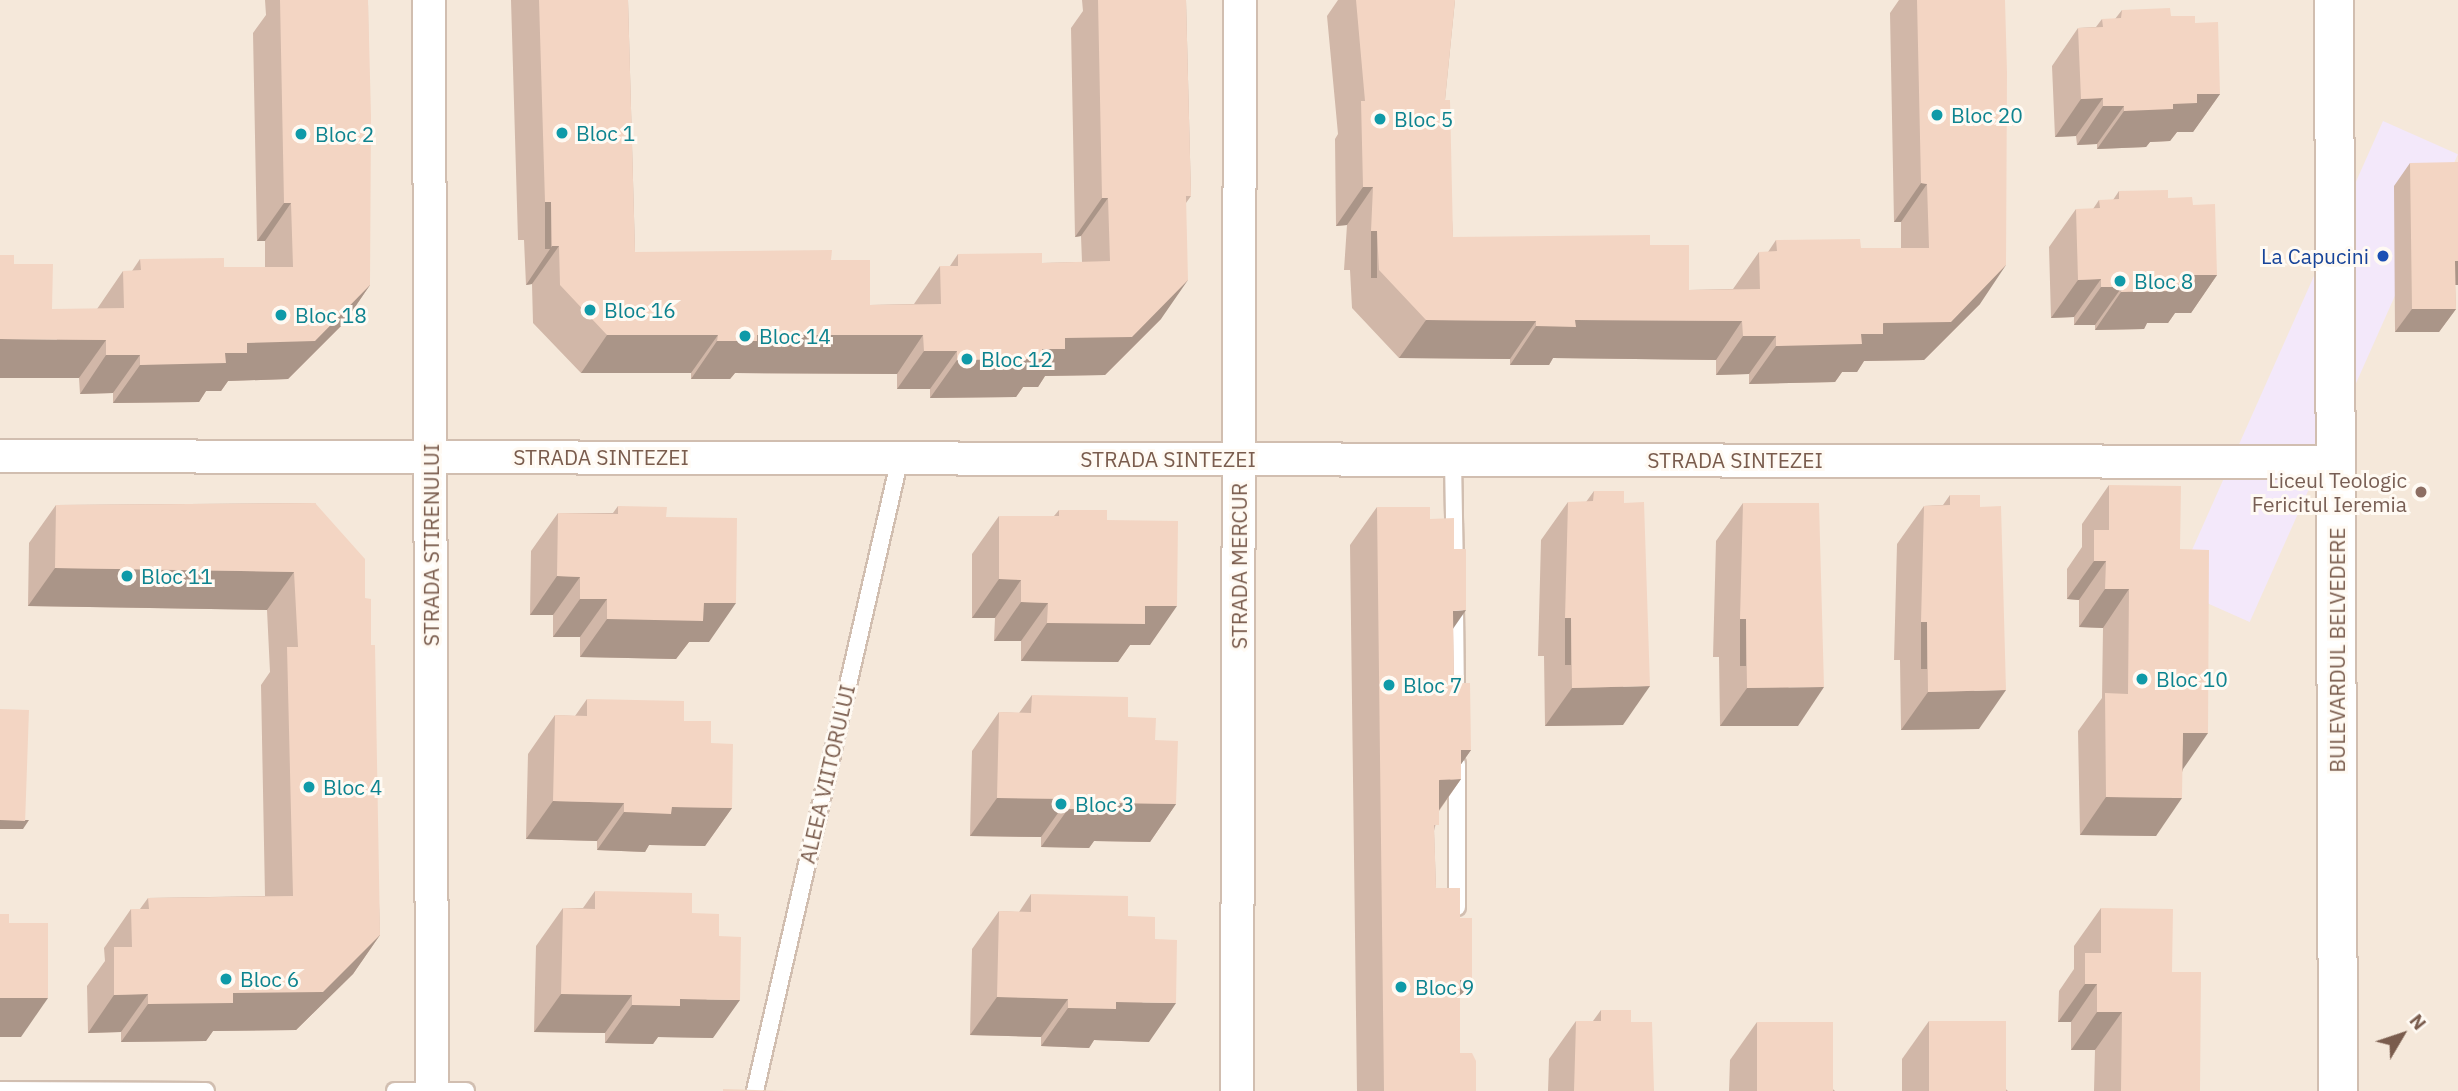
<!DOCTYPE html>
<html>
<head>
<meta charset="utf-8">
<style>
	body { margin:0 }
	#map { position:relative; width:2458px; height:1091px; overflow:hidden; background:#fdf6ec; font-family:"IBM Plex Sans",sans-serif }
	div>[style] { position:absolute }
	.residential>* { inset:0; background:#f5e8da; transform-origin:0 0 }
	.education>* { inset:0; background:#f3e8fa; transform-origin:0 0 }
	.roads { filter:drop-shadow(2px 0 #d1beb0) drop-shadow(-2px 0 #d1beb0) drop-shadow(0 2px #d1beb0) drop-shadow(0 -2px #d1beb0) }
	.lane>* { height:16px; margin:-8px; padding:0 8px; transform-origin:8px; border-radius:8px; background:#fff }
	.street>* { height:32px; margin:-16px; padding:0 16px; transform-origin:16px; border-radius:16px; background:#fff }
	.secondary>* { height:38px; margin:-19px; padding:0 19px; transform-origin:19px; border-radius:19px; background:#fff }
	.wall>* { inset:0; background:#d1b7a8 }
	.shaded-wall>* { inset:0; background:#aa9588; transform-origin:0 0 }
	.building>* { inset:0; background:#f3d5c3; transform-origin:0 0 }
	.dots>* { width:19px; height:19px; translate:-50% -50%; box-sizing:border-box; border:4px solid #fffaf3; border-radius:50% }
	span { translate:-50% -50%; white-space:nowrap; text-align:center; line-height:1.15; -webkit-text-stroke:6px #fffaf3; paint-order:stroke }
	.culture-label { font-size:21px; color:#0d838f }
	.left { translate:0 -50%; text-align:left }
	.transit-label { font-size:21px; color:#164399 }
	.right { translate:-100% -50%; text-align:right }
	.street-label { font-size:21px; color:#7a5c4d }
	.education-label { font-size:21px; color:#785e54 }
	.north { position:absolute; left:2367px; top:1000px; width:70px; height:70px; -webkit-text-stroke:5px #fffaf3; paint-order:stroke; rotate:51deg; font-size:19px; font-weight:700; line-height:28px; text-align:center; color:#7a5c4d }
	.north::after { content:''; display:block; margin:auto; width:24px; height:32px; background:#7a5c4d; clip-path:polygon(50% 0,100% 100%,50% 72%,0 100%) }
</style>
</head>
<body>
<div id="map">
	<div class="residential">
		<div style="left:0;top:0;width:2458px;height:1091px"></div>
	</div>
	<div class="education">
		<div style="left:2383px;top:121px;width:82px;height:512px;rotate:24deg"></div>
	</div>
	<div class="roads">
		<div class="lane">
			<div style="left:1453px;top:460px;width:111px;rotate:89deg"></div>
			<div style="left:1455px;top:607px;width:97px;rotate:89.4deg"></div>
			<div style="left:1457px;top:907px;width:143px;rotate:-90deg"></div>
			<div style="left:0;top:1090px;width:206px;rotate:0.3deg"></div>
			<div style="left:395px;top:1091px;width:71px"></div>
			<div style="left:755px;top:1091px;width:649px;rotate:-77.1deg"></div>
		</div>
		<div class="street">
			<div style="left:429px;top:0;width:1091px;rotate:89.84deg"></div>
			<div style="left:0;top:456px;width:2336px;rotate:0.15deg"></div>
			<div style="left:1237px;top:1091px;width:1091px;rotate:-89.84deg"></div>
		</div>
		<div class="secondary">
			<div style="left:2334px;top:0;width:1091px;rotate:89.79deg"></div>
		</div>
	</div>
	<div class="wall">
		<div style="clip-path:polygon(265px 0,368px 0,370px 285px,344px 323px,288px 379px,228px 381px,221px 391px,206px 391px,199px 402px,113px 403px,113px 393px,80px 394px,79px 378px,14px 264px,52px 309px,97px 309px,123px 271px,132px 271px,140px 259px,224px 267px,265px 267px,265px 241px,257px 241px,253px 33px,266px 15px)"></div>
		<div style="clip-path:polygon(511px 0,628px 0,635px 252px,831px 260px,870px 305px,914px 304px,940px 266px,950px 266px,958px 254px,1042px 263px,1082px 262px,1081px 236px,1075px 237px,1071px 28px,1083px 11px,1082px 0,1186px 0,1191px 196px,1186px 203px,1161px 319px,1105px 375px,1045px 376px,1038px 387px,1023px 387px,1016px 397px,930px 398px,930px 389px,897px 389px,897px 374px,735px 373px,730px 379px,691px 379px,691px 373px,581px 373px,533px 323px,532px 284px,526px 285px,524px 240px,518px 240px)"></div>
		<div style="clip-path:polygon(1338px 0,1455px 0,1445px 100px,1453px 237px,1650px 245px,1689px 290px,1733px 289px,1759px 252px,1768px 252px,1776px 240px,1861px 248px,1901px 248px,1901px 222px,1894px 222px,1890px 13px,1899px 0,2005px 0,1980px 304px,1924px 360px,1864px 361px,1857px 372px,1842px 372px,1835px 382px,1749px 384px,1749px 374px,1716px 375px,1716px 360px,1553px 358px,1549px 365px,1510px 365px,1510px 359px,1399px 358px,1352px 308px,1350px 270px,1344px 270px,1347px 225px,1336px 226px,1335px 139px,1338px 134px,1327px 16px)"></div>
		<div style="clip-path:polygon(2122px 10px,2171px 16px,2195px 23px,2220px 94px,2193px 132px,2177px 132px,2170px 141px,2150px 142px,2146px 147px,2097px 149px,2097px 144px,2077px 145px,2076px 136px,2055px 137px,2052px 66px,2078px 28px,2096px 27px,2102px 19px,2115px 19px)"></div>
		<div style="clip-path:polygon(2410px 163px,2458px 285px,2455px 285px,2456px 309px,2439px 332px,2395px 332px,2394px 186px)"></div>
		<div style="clip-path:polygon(2119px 191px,2168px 198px,2193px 205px,2217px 275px,2191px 313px,2175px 313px,2168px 323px,2147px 323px,2144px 329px,2095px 330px,2095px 325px,2074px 325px,2074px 317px,2051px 318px,2049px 247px,2076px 209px,2093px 209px,2099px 200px,2113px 200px)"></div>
		<div style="clip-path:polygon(2109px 485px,2180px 549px,2183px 770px,2156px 836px,2080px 835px,2078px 731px,2102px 698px,2103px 628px,2079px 627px,2079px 600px,2067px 599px,2067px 569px,2082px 547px,2082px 524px)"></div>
		<div style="clip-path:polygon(1594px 491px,1624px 503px,1623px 725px,1545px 726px,1544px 656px,1538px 656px,1541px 540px,1568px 502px,1586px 502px)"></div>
		<div style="clip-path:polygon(1950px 495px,1979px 729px,1901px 730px,1900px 660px,1894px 660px,1897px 544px,1924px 506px,1943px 505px)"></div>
		<div style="clip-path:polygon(315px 503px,365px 598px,371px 645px,380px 935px,353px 974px,296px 1030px,213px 1031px,206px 1041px,121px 1042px,121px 1032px,88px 1033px,87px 986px,105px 961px,104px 948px,131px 909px,140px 909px,148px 898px,265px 896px,261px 685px,270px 672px,267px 610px,28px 606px,29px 543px,56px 505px)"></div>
		<div style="clip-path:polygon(1743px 503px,1798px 726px,1720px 726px,1719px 657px,1713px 657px,1716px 541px)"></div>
		<div style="clip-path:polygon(618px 506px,666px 517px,709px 642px,689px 642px,676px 659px,580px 657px,580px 637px,553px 637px,553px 615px,530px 615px,531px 551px,558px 513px,613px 513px)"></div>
		<div style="clip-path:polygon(1377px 507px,1453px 628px,1454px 683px,1471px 750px,1461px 764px,1461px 779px,1439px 811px,1434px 831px,1436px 888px,1460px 918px,1472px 980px,1460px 997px,1460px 1053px,1476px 1091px,1357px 1091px,1350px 545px)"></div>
		<div style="clip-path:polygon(1059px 510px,1107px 520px,1150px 645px,1130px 645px,1118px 662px,1021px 661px,1021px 641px,994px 641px,995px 618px,972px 618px,972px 554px,999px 516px,1054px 516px)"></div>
		<div style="clip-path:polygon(1032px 695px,1128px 717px,1155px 740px,1176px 804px,1150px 842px,1094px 841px,1089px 848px,1041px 847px,1041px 837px,970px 836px,972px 751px,999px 712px,1019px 713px)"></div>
		<div style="clip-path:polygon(587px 699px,684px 721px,711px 743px,732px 808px,705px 846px,649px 845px,645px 852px,597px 850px,597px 841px,526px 839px,528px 754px,555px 715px,575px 716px)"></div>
		<div style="clip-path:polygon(595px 891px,692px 913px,713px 1038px,658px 1037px,653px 1044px,605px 1043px,605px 1033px,534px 1032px,536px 946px,563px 908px,583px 908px)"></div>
		<div style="clip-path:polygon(1031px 894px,1128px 916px,1149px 1042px,1094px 1040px,1089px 1048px,1041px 1046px,1041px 1037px,970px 1035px,972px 949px,999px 911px,1019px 912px)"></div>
		<div style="clip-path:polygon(2101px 908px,2172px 972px,2200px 1091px,2094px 1091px,2095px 1050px,2071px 1050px,2071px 1022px,2058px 1022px,2059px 991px,2074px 969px,2074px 946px)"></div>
		<div style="clip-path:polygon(1601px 1010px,1631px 1022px,1654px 1091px,1548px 1091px,1549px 1059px,1576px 1021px,1593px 1021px)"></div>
		<div style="clip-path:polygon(1929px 1021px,2008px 1091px,1902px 1091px,1902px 1059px)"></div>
		<div style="clip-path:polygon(1757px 1022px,1835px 1091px,1729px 1091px,1730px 1060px)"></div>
	</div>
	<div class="shaded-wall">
		<div style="clip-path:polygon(2197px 94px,2220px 94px,2193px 132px,2177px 132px,2170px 141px,2150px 142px,2146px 147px,2097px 149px,2124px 111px)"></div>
		<div style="clip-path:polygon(2103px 98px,2076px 136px,2055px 137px,2081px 99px)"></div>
		<div style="clip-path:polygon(2103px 106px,2124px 106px,2097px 144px,2077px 145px)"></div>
		<div style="clip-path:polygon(1921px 183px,1927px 184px,1901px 222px,1894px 222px)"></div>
		<div style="clip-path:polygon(1363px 187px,1373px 187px,1347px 225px,1336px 226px)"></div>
		<div style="clip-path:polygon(1102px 198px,1108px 198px,1081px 236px,1075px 237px)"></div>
		<div style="left:545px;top:202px;width:6px;height:47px"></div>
		<div style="clip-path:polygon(284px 203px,291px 203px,265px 241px,257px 241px)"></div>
		<div style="left:1371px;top:231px;width:6px;height:47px"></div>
		<div style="clip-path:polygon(552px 246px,559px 246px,532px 284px,526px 285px)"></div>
		<div style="clip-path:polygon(2455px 261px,2458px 261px,2458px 285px,2439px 285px)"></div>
		<div style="clip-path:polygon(2006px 265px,1980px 304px,1924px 360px,1864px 361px,1857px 372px,1842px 372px,1835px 382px,1749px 384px,1776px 346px,1861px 334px)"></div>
		<div style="clip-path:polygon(2194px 275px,2217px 275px,2191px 313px,2175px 313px,2168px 323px,2147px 323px,2144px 329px,2095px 330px,2121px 292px,2170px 285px)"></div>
		<div style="clip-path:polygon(2101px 279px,2074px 317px,2051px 318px,2078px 280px)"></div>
		<div style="clip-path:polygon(1188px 280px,1161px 319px,1105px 375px,1045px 376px,1038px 387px,1023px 387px,1016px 397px,930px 398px,957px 360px,1065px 338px)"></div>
		<div style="clip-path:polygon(370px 285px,344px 323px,288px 379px,228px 381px,221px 391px,206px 391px,199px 402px,113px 403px,140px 365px,225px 353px)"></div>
		<div style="clip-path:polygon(2101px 287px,2122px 287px,2095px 325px,2074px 325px)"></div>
		<div style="clip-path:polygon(2412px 309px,2456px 309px,2439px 332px,2395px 332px)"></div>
		<div style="clip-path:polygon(1426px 320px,1536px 321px,1510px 359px,1399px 358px)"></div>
		<div style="clip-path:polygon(1575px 320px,1742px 321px,1716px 360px,1553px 358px,1549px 365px,1510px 365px,1536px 326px)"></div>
		<div style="clip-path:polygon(607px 335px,718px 335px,691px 373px,581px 373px)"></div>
		<div style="clip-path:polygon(757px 335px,923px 335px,897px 374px,735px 373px,730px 379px,691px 379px,717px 341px)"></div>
		<div style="clip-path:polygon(1743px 336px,1776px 336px,1749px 374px,1716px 375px)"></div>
		<div style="clip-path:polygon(0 339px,106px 340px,79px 378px,0 378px)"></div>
		<div style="clip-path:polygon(924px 351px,957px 351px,930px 389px,897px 389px)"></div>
		<div style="clip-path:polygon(106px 355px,140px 355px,113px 393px,80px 394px)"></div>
		<div style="clip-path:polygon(2094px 561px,2106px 561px,2079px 600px,2067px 599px)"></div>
		<div style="clip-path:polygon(55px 568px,294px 572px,267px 610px,28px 606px)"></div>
		<div style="clip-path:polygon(557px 576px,580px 577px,553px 615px,530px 615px)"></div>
		<div style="clip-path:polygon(999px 579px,1021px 580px,995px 618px,972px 618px)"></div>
		<div style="clip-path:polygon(2105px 589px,2129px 589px,2103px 628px,2079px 627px)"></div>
		<div style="clip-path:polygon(580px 599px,607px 599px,580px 637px,553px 637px)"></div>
		<div style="clip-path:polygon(1021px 602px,1048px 603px,1021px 641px,994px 641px)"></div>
		<div style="clip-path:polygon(704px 603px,736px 603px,709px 642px,689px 642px,676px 659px,580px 657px,607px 619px)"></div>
		<div style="clip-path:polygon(1145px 606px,1177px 606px,1150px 645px,1130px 645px,1118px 662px,1021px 661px,1047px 623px)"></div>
		<div style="clip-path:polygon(1466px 610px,1439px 649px,1453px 611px)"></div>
		<div style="left:1565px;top:618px;width:6px;height:47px"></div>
		<div style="left:1740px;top:619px;width:6px;height:47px"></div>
		<div style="left:1921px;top:622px;width:6px;height:47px"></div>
		<div style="clip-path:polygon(1650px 686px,1623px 725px,1545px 726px,1572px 688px)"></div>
		<div style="clip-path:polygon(1824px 687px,1798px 726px,1720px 726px,1747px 688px)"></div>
		<div style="clip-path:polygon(2006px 690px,1979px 729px,1901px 730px,1928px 692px)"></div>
		<div style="clip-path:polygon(2183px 733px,2208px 733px,2181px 772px)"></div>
		<div style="clip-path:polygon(1461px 750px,1471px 750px,1450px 780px,1461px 779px,1434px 817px,1412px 818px)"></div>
		<div style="clip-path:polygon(2106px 797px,2182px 798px,2156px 836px,2080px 835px)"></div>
		<div style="clip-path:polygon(997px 798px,1068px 799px,1041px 837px,970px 836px)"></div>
		<div style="clip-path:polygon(553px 801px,624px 803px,597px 841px,526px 839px)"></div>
		<div style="clip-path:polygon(1116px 803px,1176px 804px,1150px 842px,1094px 841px,1089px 848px,1041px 847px,1068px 809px)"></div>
		<div style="clip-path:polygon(672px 807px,732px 808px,705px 846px,649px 845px,645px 852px,597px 850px,624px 812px)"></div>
		<div style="clip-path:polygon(0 820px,29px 820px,23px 829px,0 829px)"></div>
		<div style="clip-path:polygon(380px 935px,353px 974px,296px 1030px,213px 1031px,206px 1041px,121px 1042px,148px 1004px,233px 993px)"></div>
		<div style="clip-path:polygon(1460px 980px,1472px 980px,1445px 1018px)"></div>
		<div style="clip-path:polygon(2085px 984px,2097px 984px,2071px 1022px,2058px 1022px)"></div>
		<div style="clip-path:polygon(148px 994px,121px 1032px,88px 1033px,114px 995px)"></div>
		<div style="clip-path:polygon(561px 994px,632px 995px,605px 1033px,534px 1032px)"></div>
		<div style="clip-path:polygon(997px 997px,1068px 999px,1041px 1037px,970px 1035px)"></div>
		<div style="clip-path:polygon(0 998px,48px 998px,21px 1037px,0 1037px)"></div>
		<div style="clip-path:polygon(680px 999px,740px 1000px,713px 1038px,658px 1037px,653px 1044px,605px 1043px,632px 1005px)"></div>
		<div style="clip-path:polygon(1116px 1002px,1176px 1003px,1149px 1042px,1094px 1040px,1089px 1048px,1041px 1046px,1068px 1008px)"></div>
		<div style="clip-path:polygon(2097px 1012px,2122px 1012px,2095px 1050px,2071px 1050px)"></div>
	</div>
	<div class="building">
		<div style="clip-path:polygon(280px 0,368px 0,371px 116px,370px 285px,315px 341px,247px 343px,247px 353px,225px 353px,226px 363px,140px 365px,140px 355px,106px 355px,106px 340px,0 339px,0 255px,14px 255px,14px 264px,53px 264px,52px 309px,124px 308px,123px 271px,141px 270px,140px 259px,224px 258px,224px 267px,293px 267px,291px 203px,284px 203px)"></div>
		<div style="clip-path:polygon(539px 0,628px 0,635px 252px,832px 250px,831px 260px,870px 260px,870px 305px,941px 304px,940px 266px,958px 266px,958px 254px,1042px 253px,1042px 263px,1110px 261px,1108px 198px,1102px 198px,1098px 0,1186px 0,1191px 196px,1186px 196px,1188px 280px,1132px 337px,1065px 338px,1065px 349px,1042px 349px,1042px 359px,957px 360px,957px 351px,924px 351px,923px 335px,757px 335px,757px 341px,717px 341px,718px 335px,607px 335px,560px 285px,559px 246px,552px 246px,551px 202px,545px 202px)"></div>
		<div style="clip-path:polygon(1356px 0,1455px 0,1445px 100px,1450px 100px,1453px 237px,1650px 235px,1650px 245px,1689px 245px,1689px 290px,1760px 289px,1759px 252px,1777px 251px,1776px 240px,1860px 239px,1861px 248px,1929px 248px,1927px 184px,1921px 183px,1917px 0,2005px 0,2007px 73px,2006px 265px,1951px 322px,1883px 323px,1883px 334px,1861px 334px,1862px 344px,1776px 346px,1776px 336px,1743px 336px,1742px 321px,1575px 320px,1576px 327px,1536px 326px,1536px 321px,1426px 320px,1379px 270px,1377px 231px,1371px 231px,1373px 187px,1363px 187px,1361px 101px,1365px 101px)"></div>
		<div style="clip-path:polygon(2170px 8px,2171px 16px,2195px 16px,2195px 23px,2218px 22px,2220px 94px,2197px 94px,2197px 103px,2173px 104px,2173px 109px,2124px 111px,2124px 106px,2103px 106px,2103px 98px,2081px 99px,2078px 28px,2103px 27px,2102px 19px,2121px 18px,2122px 10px)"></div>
		<div style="clip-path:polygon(2458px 162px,2458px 261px,2455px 261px,2456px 309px,2412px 309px,2410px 163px)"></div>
		<div style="clip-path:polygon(2168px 190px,2168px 198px,2192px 197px,2193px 205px,2215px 204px,2217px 275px,2194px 275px,2195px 284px,2170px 285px,2170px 291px,2121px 292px,2122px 287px,2101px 287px,2101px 279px,2078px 280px,2076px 209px,2100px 208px,2099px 200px,2119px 199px,2119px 191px)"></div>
		<div style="clip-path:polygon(2109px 485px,2181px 486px,2180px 549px,2209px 550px,2208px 733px,2183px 733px,2182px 798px,2106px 797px,2105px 693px,2128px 694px,2129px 589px,2105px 589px,2106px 561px,2094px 561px,2094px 530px,2109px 530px)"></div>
		<div style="clip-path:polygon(1594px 491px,1624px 491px,1624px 503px,1644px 502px,1650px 686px,1572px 688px,1571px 618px,1565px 618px,1568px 502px,1593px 501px)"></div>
		<div style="clip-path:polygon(1950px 495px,1980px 495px,1980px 507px,2001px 506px,2006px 690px,1928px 692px,1927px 622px,1921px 622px,1924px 506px,1950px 505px)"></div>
		<div style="clip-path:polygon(315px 503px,365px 559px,365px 598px,371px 599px,371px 645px,375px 645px,380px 935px,323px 992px,233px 993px,233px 1003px,148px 1004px,148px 994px,114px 995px,114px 947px,132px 947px,131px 909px,149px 909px,148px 898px,293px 896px,287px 647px,298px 647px,294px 572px,55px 568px,56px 505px)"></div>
		<div style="clip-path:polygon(1743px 503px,1819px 503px,1824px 687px,1747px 688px,1746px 619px,1740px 619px)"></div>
		<div style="clip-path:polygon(618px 506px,667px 507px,666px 517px,737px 518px,736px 603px,704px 603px,703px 621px,607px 619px,607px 599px,580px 599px,580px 577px,557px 576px,558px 513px,618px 514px)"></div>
		<div style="clip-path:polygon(1377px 507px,1430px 507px,1430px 519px,1454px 518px,1454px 549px,1466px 549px,1466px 610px,1453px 611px,1454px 683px,1470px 683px,1471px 750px,1461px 750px,1461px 779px,1439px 780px,1439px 825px,1434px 825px,1436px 888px,1460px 888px,1460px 918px,1472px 918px,1472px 980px,1460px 980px,1460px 1053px,1472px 1053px,1476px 1061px,1476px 1091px,1384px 1091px)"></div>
		<div style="clip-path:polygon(1059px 510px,1107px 510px,1107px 520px,1178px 521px,1177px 606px,1145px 606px,1145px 624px,1047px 623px,1048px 603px,1021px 602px,1021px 580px,999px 579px,999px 516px,1059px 516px)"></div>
		<div style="clip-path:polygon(1032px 695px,1128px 697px,1128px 717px,1156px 718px,1155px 740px,1178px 741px,1176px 804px,1116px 803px,1116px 810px,1068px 809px,1068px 799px,997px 798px,999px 712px,1031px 713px)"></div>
		<div style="clip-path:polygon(587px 699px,684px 701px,684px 721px,711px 721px,711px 743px,733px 744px,732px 808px,672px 807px,671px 814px,624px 812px,624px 803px,553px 801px,555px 715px,587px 716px)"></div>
		<div style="left:0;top:709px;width:29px;height:111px;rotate:2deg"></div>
		<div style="clip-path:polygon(595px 891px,692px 893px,692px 913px,719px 914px,719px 936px,741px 937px,740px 1000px,680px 999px,680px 1006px,632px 1005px,632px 995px,561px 994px,563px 908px,595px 909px)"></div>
		<div style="clip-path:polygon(1031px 894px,1128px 896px,1128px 916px,1155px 917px,1155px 939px,1177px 940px,1176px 1003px,1116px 1002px,1116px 1009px,1068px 1008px,1068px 999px,997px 997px,999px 911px,1031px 912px)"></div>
		<div style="clip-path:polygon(2101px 908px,2173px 909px,2172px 972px,2201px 972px,2200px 1091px,2121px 1091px,2122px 1012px,2097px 1012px,2097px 984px,2085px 984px,2085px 953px,2101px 953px)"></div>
		<div style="clip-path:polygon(0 914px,9px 914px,9px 923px,48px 923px,48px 998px,0 998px)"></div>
		<div style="clip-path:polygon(1601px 1010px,1631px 1010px,1631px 1022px,1652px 1022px,1654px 1091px,1574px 1091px,1576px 1021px,1601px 1021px)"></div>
		<div style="left:1929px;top:1021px;width:77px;height:70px"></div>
		<div style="left:1757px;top:1022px;width:76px;height:69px"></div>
		<div style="clip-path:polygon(723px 1089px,787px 1091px,723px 1091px)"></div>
	</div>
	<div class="dots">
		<div style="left:1937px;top:115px;background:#0f9aa8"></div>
		<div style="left:1380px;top:119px;background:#0f9aa8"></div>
		<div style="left:562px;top:133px;background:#0f9aa8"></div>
		<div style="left:301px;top:134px;background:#0f9aa8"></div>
		<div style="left:2383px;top:256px;background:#1a4fb4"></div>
		<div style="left:2120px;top:281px;background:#0f9aa8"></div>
		<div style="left:590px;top:310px;background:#0f9aa8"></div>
		<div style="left:281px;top:315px;background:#0f9aa8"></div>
		<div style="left:745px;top:336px;background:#0f9aa8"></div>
		<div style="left:967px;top:359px;background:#0f9aa8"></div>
		<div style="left:2421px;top:492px;background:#8d6e63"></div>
		<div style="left:127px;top:576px;background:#0f9aa8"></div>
		<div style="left:2142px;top:679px;background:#0f9aa8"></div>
		<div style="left:1389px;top:685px;background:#0f9aa8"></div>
		<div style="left:309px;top:787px;background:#0f9aa8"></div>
		<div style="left:1061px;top:804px;background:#0f9aa8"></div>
		<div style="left:226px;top:979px;background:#0f9aa8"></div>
		<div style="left:1401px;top:987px;background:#0f9aa8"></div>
	</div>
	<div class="culture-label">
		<span class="left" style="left:1951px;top:115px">Bloc 20</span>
		<span class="left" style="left:1394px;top:119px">Bloc 5</span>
		<span class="left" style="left:576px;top:133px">Bloc 1</span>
		<span class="left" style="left:315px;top:134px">Bloc 2</span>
		<span class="left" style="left:2134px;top:281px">Bloc 8</span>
		<span class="left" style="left:604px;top:310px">Bloc 16</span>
		<span class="left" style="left:295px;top:315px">Bloc 18</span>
		<span class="left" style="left:759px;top:336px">Bloc 14</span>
		<span class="left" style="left:981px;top:359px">Bloc 12</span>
		<span class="left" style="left:141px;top:576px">Bloc 11</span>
		<span class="left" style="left:2156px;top:679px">Bloc 10</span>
		<span class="left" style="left:1403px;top:685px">Bloc 7</span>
		<span class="left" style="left:323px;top:787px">Bloc 4</span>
		<span class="left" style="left:1075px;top:804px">Bloc 3</span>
		<span class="left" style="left:240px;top:979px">Bloc 6</span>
		<span class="left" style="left:1415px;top:987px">Bloc 9</span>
	</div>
	<div class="transit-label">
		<span class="right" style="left:2369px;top:256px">La Capucini</span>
	</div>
	<div class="street-label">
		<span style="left:601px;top:457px">STRADA SINTEZEI</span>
		<span style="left:1168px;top:459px">STRADA SINTEZEI</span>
		<span style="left:1735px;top:460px">STRADA SINTEZEI</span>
		<span style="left:431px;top:545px;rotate:-90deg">STRADA STIRENULUI</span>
		<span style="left:1239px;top:566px;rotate:-90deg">STRADA MERCUR</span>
		<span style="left:2337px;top:650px;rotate:-90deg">BULEVARDUL BELVEDERE</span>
		<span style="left:827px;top:774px;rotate:-77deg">ALEEA VIITORULUI</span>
	</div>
	<div class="education-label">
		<span class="right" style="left:2407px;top:492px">Liceul Teologic<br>Fericitul Ieremia</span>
	</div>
	<div class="north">N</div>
</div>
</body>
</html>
